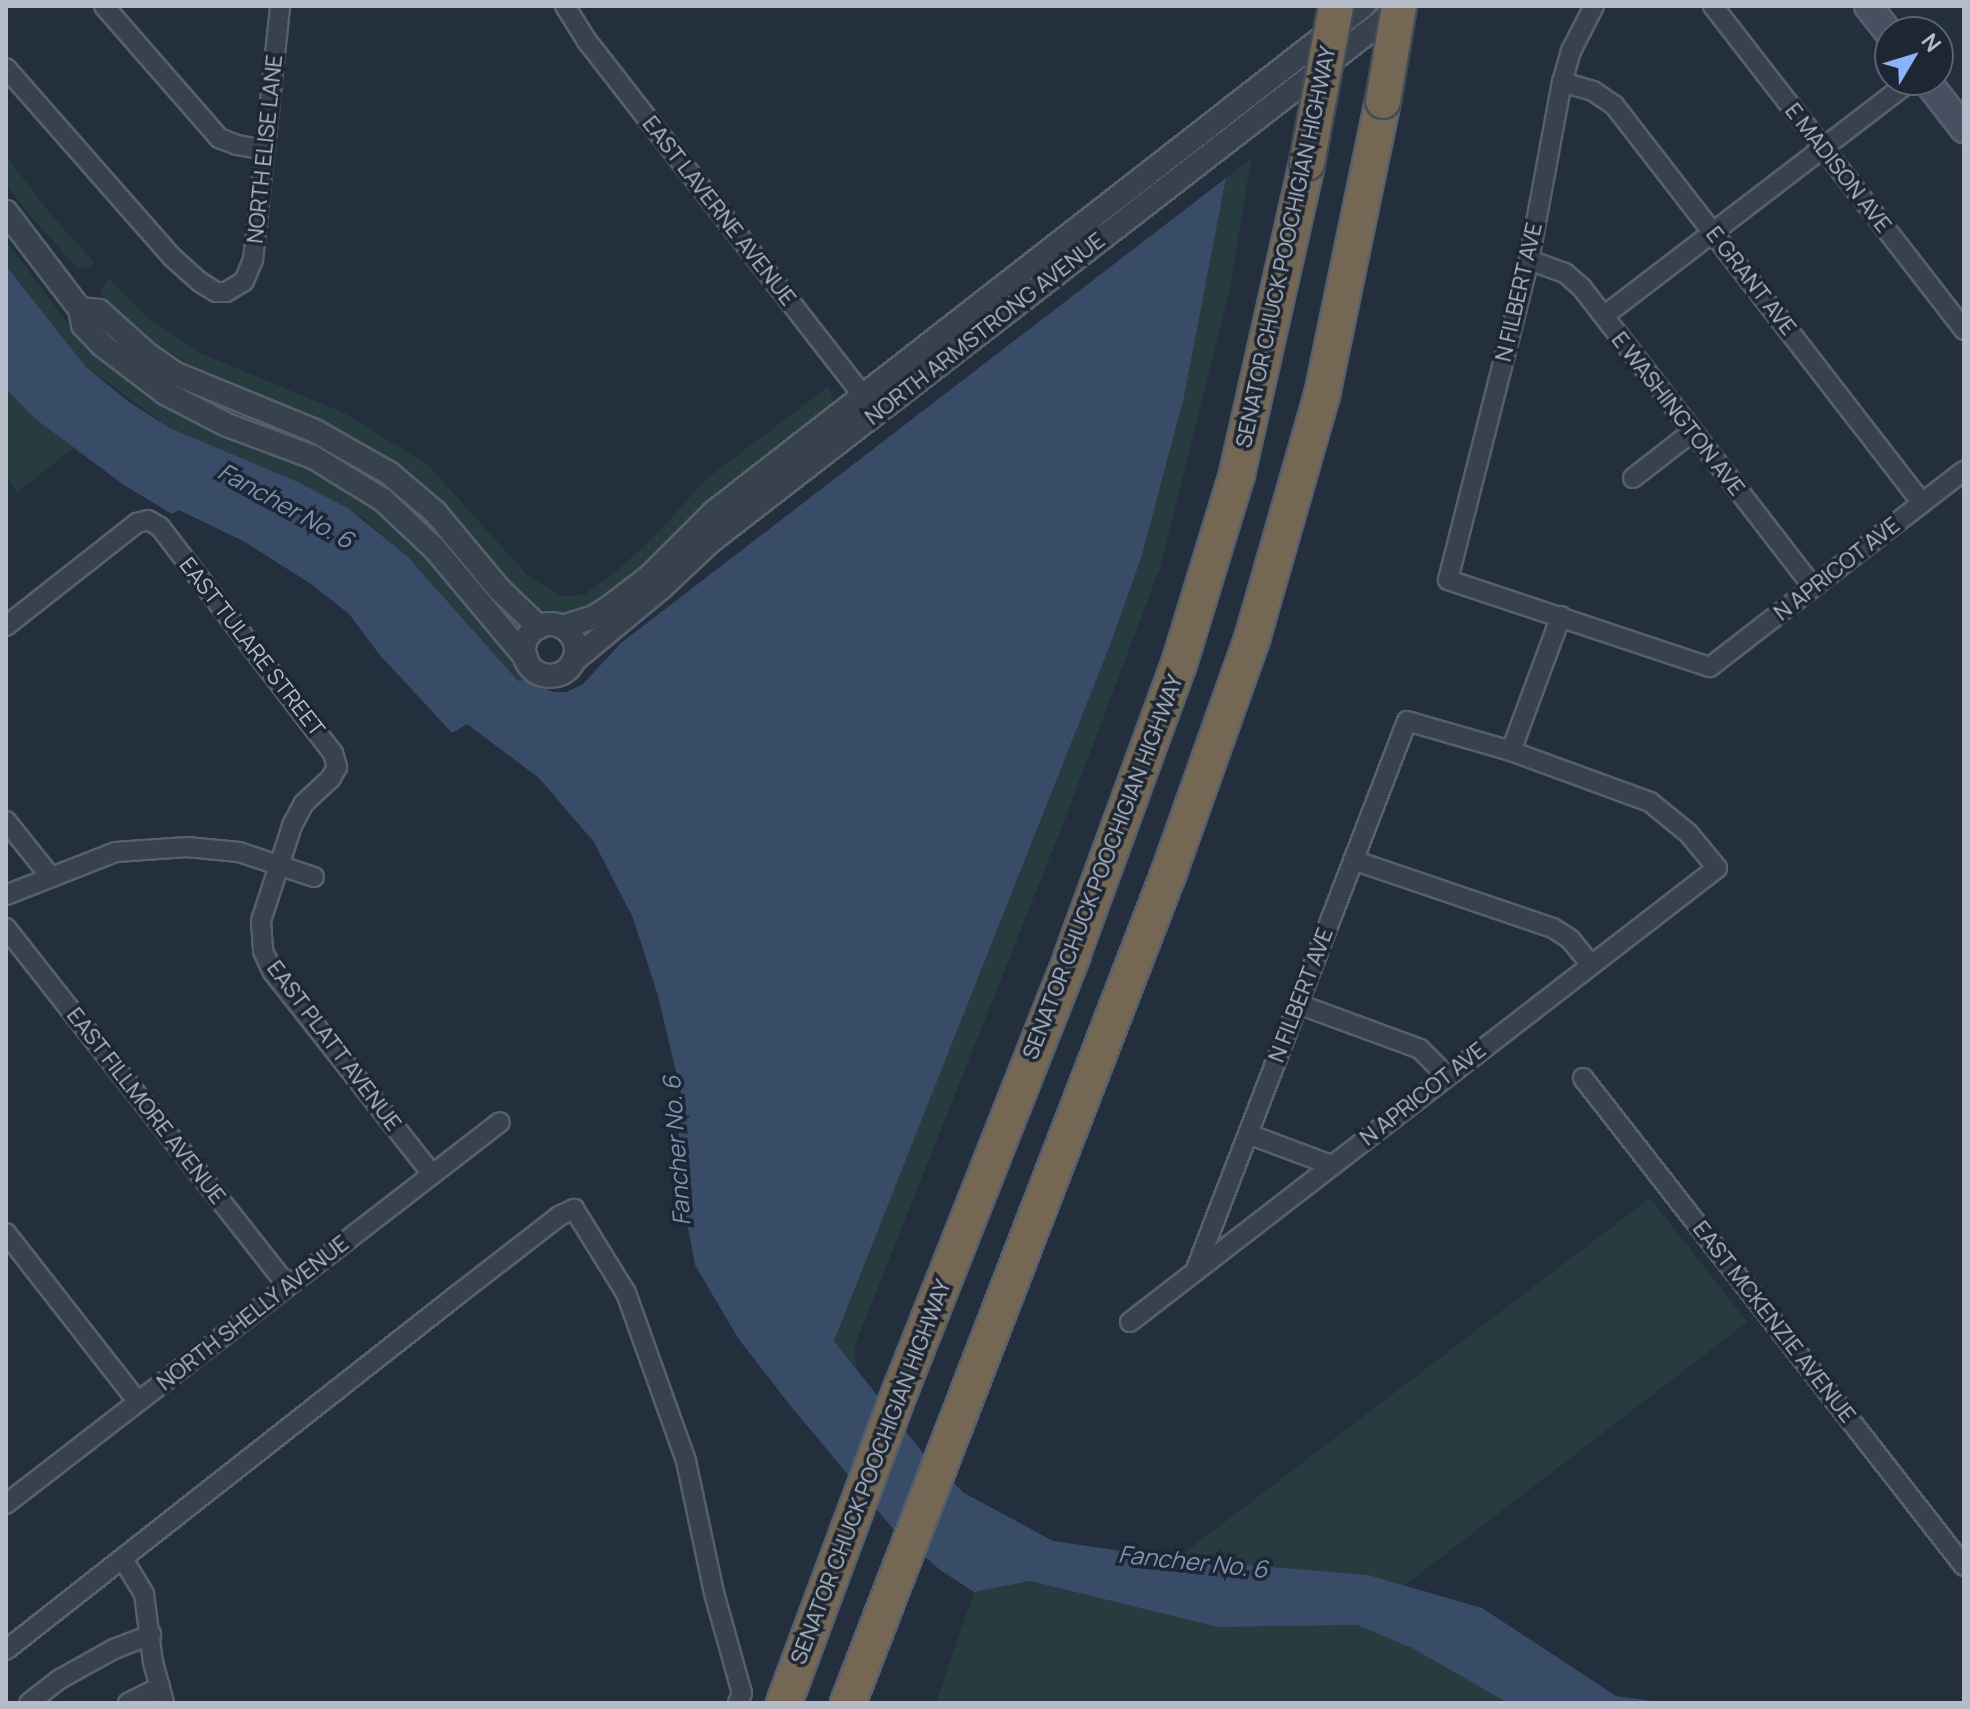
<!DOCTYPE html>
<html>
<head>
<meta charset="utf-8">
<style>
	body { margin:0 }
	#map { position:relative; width:1970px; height:1709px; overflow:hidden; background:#242f3e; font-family:Manrope,sans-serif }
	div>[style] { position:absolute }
	.green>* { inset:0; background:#263c3f }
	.water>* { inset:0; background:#394c67 }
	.roads { filter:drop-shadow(2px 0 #565f6c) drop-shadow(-2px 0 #565f6c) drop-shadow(0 2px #565f6c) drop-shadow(0 -2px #565f6c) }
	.minor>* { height:18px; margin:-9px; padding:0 9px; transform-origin:9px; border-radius:9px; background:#38414e }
	.tertiary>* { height:22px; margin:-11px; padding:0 11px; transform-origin:11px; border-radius:11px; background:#38414e }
	.tertiary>.ring { margin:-11px; padding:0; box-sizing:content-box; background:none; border:22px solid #38414e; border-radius:50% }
	.secondary>* { height:26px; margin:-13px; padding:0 13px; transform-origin:13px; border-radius:13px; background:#465061 }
	.motorway>* { height:34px; margin:-17px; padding:0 17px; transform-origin:17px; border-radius:17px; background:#746855 }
	.bridges { filter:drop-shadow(2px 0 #434c59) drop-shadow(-2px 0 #434c59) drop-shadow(0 2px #434c59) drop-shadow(0 -2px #434c59) }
	.motorway-bridge>* { height:34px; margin:-17px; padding:0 17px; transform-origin:17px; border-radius:17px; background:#746855 }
	span { translate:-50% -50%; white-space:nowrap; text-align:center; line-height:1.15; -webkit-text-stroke:7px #1d2633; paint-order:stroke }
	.street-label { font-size:22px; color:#b4bcc9 }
	.water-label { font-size:24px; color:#7c92b1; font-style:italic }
	.frame { position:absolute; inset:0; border:8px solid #b4bcc9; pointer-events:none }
	.north { position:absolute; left:1874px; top:16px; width:80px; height:80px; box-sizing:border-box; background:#1d2633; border:2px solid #59626f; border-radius:50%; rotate:52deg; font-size:22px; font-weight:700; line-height:32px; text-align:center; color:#b4bcc9 }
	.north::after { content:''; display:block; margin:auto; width:28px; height:36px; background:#8ab4f8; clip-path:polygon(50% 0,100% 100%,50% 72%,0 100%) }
</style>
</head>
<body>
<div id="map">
	<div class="green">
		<div style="clip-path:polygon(6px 156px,53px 217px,94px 262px,89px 267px,77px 268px,26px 211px,6px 183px)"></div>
		<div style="clip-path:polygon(1251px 159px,1229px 292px,1161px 565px,1064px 821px,858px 1337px,854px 1350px,857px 1369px,834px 1341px,1112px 640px,1142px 555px,1184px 397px,1226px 178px)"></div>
		<div style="clip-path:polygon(6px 241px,72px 329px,93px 352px,143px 393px,209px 428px,313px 469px,377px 508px,427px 555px,499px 636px,526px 679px,518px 682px,407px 556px,363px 518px,298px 482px,170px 428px,86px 367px,6px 266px)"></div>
		<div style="clip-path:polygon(109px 278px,146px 316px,200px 353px,342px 412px,427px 464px,527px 575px,562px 596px,584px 595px,618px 570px,658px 533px,705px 480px,829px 386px,833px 401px,830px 408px,703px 506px,650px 563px,595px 606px,580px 612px,549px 612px,530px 605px,511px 588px,460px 527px,448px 506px,409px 472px,321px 420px,190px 365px,155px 343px,104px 298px,101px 289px)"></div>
		<div style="clip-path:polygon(6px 389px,34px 418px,74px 448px,17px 492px,6px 477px)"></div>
		<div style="clip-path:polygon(1650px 1198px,1747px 1322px,1404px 1586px,1368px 1575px,1176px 1559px)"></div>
		<div style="clip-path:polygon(1030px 1581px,1218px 1627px,1357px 1625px,1412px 1648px,1508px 1703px,936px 1703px,974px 1592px)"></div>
	</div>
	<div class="water">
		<div style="clip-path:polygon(1226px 178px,1184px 397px,1142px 555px,1112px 640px,834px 1341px,923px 1453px,964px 1493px,1053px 1541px,1176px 1559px,1368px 1575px,1482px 1608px,1616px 1696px,1667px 1703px,1508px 1703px,1412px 1648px,1357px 1625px,1218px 1627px,1030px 1581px,974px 1592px,939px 1569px,894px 1530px,789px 1404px,738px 1338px,695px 1265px,677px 1170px,681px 1093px,658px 996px,633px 918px,594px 842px,539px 778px,467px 724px,452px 733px,379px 654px,349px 614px,311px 584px,245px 542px,179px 510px,172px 514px,124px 485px,34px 418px,6px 389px,6px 266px,86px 367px,129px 402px,170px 428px,298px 482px,349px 509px,407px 556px,518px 681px,526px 679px,553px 692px,567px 692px,583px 684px,621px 643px)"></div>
	</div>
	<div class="roads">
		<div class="minor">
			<div style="left:104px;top:6px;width:175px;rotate:48.9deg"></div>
			<div style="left:219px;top:138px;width:19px;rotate:21deg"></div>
			<div style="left:237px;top:145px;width:27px;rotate:10deg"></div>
			<div style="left:565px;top:6px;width:41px;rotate:57.8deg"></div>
			<div style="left:587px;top:41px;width:461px;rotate:52.1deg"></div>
			<div style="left:1594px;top:6px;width:51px;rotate:117.1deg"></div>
			<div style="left:1571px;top:51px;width:32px;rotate:106deg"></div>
			<div style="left:1562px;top:82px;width:181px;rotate:100.5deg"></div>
			<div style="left:1529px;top:260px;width:330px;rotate:104.2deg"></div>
			<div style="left:1448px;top:580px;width:276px;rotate:18.4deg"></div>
			<div style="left:1710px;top:667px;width:321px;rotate:-37.7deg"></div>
			<div style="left:1713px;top:6px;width:410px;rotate:52.2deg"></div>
			<div style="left:6px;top:68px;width:252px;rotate:48.7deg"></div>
			<div style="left:172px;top:257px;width:38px;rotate:42deg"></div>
			<div style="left:200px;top:282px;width:19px;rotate:32deg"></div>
			<div style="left:216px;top:292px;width:10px"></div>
			<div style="left:226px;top:292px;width:21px;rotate:-31deg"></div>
			<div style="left:244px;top:281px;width:23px;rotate:-67deg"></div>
			<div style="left:253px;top:260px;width:255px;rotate:-83.9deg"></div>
			<div style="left:1562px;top:82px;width:32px;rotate:16deg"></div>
			<div style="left:1593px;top:91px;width:25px;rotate:34deg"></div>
			<div style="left:1614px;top:105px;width:503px;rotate:52.26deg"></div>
			<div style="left:1529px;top:260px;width:38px;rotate:20deg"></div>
			<div style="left:1565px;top:273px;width:23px;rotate:41deg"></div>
			<div style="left:1582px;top:288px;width:378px;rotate:52.3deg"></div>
			<div style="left:1604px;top:316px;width:388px;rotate:-37.5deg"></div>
			<div style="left:1633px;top:478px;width:75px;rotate:-37.9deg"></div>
			<div style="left:6px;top:626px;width:167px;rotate:-38.2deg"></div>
			<div style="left:137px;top:523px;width:11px;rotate:-15deg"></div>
			<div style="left:148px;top:520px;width:14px;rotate:30deg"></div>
			<div style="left:160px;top:527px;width:285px;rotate:52.6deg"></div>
			<div style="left:333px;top:753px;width:15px;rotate:74deg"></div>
			<div style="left:337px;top:767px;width:13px;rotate:119deg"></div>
			<div style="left:331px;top:778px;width:37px;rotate:137deg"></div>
			<div style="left:304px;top:803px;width:26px;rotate:118deg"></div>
			<div style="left:292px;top:826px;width:100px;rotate:108.1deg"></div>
			<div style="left:261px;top:921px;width:30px;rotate:86deg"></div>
			<div style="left:263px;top:951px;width:23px;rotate:65deg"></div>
			<div style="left:273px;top:972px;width:257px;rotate:51.8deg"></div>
			<div style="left:1511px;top:751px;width:144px;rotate:-69.7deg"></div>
			<div style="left:6px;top:821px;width:70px;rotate:51.3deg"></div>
			<div style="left:1353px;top:860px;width:211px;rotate:18.8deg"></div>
			<div style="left:1553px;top:928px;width:20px;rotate:33deg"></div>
			<div style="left:1570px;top:939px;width:33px;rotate:51deg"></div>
			<div style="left:6px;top:895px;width:118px;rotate:-21.4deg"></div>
			<div style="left:116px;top:852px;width:71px;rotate:-4deg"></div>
			<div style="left:187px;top:847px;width:52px;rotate:5.5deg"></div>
			<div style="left:239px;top:852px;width:79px;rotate:18.4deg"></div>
			<div style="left:6px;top:928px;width:454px;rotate:51.8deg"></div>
			<div style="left:1298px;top:1004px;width:130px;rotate:20.2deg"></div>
			<div style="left:1420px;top:1049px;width:38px;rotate:45deg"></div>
			<div style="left:1583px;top:1078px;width:619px;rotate:52.02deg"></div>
			<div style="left:1248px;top:1134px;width:89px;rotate:20.5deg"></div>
			<div style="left:6px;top:1233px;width:214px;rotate:52deg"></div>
			<div style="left:1130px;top:1322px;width:742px;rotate:-37.72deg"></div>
			<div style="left:1717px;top:868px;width:45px;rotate:-129.6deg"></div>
			<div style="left:1688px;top:833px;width:49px;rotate:-140.8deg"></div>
			<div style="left:1650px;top:802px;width:148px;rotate:-159.9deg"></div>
			<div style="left:1511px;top:751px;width:108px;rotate:-163.9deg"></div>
			<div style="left:1407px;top:721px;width:587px;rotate:111.06deg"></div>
			<div style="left:6px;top:1504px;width:624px;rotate:-37.71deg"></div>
			<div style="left:123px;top:1559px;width:41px;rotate:59deg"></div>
			<div style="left:144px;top:1594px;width:69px;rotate:82.5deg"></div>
			<div style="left:153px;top:1662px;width:42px;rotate:75deg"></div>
			<div style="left:6px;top:1650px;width:573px;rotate:-38.19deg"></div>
			<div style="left:456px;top:1296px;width:130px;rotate:-37.8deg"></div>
			<div style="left:559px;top:1216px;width:17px;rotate:-25deg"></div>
			<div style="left:574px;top:1209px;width:99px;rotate:58.2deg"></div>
			<div style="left:626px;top:1293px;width:178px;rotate:70.3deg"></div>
			<div style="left:686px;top:1461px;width:135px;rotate:78deg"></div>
			<div style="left:714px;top:1593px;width:104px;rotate:74.4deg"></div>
			<div style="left:742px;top:1693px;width:11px;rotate:112deg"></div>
			<div style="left:29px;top:1703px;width:39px;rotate:-38deg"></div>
			<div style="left:60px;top:1679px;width:62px;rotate:-29.1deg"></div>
			<div style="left:114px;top:1649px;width:40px;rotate:-21deg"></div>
			<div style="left:128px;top:1703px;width:36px;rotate:-27deg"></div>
		</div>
		<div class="tertiary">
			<div style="left:6px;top:212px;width:122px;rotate:52.7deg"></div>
			<div style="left:80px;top:309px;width:16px;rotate:79deg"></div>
			<div style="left:83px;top:325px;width:28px;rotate:46deg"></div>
			<div style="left:102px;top:345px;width:79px;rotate:37.3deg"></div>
			<div style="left:165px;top:393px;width:70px;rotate:27.3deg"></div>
			<div style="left:227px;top:425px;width:92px;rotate:20.4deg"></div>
			<div style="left:313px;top:457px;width:82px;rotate:31.6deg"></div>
			<div style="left:383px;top:500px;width:71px;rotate:43.3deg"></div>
			<div style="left:435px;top:549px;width:142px;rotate:50.1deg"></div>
			<div style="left:80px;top:309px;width:19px;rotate:6deg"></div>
			<div style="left:99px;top:311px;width:64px;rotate:41.9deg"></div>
			<div style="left:147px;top:354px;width:35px;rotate:35deg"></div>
			<div style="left:176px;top:374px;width:150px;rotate:22.3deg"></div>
			<div style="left:315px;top:431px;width:85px;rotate:29.6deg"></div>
			<div style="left:389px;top:473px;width:60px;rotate:40.3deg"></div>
			<div style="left:435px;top:512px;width:102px;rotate:50.2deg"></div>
			<div style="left:500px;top:590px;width:54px;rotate:43.5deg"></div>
			<div class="ring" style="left:524px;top:624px;width:30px;height:30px"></div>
			<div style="left:562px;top:627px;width:34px;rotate:-17deg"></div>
			<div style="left:594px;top:617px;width:20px;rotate:-33deg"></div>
			<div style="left:611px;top:606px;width:49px;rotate:-37.6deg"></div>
			<div style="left:650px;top:576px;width:91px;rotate:-45deg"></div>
			<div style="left:714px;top:512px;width:823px;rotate:-37.94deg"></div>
			<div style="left:574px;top:660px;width:114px;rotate:-39.7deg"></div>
			<div style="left:662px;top:587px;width:67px;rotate:-43.2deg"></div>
			<div style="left:711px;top:541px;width:874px;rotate:-37.75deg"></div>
		</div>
		<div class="secondary">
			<div style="left:1868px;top:6px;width:36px;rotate:52deg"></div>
			<div style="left:1926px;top:80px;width:62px;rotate:52.2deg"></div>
		</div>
		<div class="motorway">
			<div style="left:784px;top:1703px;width:335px;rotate:-69.6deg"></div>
			<div style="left:901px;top:1389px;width:466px;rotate:-68.4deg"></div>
			<div style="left:1072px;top:956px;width:311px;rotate:-69.9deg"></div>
			<div style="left:1179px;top:664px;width:199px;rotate:-73deg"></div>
			<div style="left:1237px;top:474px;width:319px;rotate:-77.3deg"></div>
			<div style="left:848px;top:1703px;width:888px;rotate:-68.87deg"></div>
			<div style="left:1168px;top:875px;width:251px;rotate:-70.4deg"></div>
			<div style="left:1252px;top:639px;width:254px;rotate:-74deg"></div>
			<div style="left:1322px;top:395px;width:300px;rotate:-78.3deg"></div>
		</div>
	</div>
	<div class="bridges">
		<div class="motorway-bridge">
			<div style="left:1383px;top:101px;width:96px;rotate:-80.4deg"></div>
			<div style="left:1307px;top:163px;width:160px;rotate:-79.5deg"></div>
		</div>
	</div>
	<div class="street-label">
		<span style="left:265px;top:149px;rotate:-84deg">NORTH ELISE LANE</span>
		<span style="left:1838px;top:168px;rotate:52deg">E MADISON AVE</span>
		<span style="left:719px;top:211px;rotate:52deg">EAST LAVERNE AVENUE</span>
		<span style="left:1286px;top:247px;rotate:-78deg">SENATOR CHUCK POOCHIGIAN HIGHWAY</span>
		<span style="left:1751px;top:281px;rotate:52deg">E GRANT AVE</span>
		<span style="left:1519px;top:292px;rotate:-77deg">N FILBERT AVE</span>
		<span style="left:985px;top:329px;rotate:-38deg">NORTH ARMSTRONG AVENUE</span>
		<span style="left:1678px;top:414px;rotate:52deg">E WASHINGTON AVE</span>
		<span style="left:1837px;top:569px;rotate:-38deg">N APRICOT AVE</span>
		<span style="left:252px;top:647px;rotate:52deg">EAST TULARE STREET</span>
		<span style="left:1103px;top:867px;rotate:-69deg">SENATOR CHUCK POOCHIGIAN HIGHWAY</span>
		<span style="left:1301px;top:995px;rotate:-69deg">N FILBERT AVE</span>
		<span style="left:334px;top:1046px;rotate:53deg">EAST PLATT AVENUE</span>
		<span style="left:1423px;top:1094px;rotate:-38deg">N APRICOT AVE</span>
		<span style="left:146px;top:1106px;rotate:52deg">EAST FILLMORE AVENUE</span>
		<span style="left:253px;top:1313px;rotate:-38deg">NORTH SHELLY AVENUE</span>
		<span style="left:1774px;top:1322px;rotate:52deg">EAST MCKENZIE AVENUE</span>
		<span style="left:871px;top:1472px;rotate:-69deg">SENATOR CHUCK POOCHIGIAN HIGHWAY</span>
	</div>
	<div class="water-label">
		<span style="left:286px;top:505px;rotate:29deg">Fancher No. 6</span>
		<span style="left:676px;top:1151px;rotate:-94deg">Fancher No. 6</span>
		<span style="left:1193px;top:1561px;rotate:6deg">Fancher No. 6</span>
	</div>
	<div class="frame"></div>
	<div class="north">N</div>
</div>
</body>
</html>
